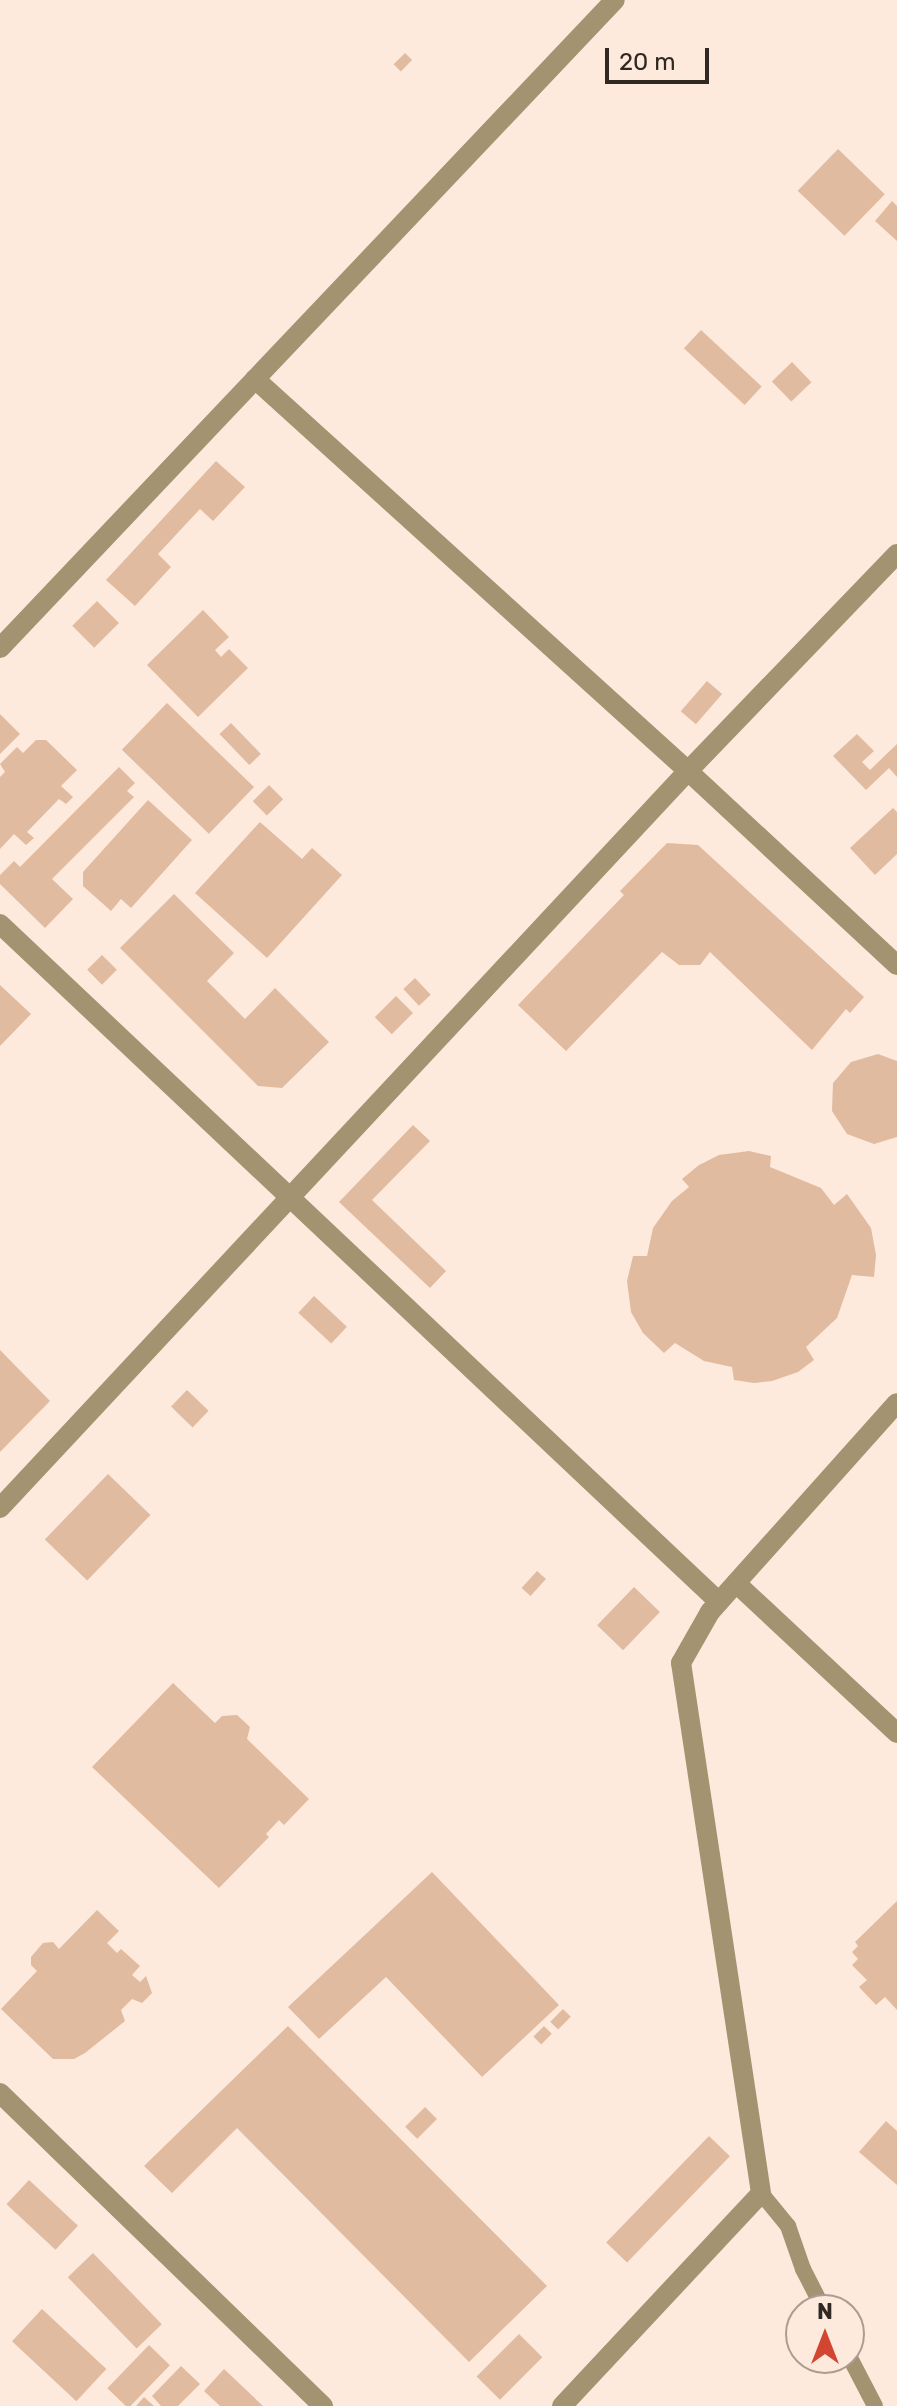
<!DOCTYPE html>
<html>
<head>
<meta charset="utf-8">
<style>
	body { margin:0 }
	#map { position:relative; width:897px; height:2406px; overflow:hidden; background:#fdeadd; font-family:Rubik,sans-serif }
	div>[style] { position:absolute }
	.building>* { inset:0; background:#e0bb9f; transform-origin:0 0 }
	.service>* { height:16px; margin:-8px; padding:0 8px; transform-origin:8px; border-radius:8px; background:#a39370 }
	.minor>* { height:20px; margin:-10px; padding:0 10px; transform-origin:10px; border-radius:10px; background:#a39370 }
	span { translate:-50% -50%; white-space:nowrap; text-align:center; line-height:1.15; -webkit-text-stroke:6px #fdeadd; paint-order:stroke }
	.north { position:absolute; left:785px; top:2294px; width:80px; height:80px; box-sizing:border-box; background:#fdeadd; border:2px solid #ab9c93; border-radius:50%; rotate:0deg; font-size:22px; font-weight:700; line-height:32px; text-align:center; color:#2f2823 }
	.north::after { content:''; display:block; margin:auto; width:28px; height:36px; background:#d14531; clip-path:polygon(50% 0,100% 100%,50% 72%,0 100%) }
	.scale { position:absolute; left:605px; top:48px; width:104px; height:36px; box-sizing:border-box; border:4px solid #2f2823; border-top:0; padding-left:10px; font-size:24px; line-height:28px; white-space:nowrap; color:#2f2823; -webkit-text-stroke:6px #fdeadd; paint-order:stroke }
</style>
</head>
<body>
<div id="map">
	<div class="building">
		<div style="left:405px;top:53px;width:10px;height:16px;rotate:45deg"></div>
		<div style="left:838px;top:149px;width:65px;height:58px;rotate:44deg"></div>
		<div style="clip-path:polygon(892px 201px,897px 206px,897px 241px,875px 221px)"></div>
		<div style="left:701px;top:330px;width:83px;height:25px;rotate:43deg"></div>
		<div style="left:792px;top:362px;width:28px;height:28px;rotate:46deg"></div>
		<div style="clip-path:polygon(216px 461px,245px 487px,213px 521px,200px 509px,158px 554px,171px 567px,135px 606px,106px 580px)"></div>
		<div style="left:97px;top:601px;width:31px;height:35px;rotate:45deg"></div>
		<div style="clip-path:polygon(203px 610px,229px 637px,215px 650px,221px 657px,229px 649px,248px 668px,198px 717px,147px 665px)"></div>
		<div style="left:707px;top:681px;width:20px;height:40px;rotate:41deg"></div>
		<div style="left:167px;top:703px;width:121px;height:65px;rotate:44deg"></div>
		<div style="clip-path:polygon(0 714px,20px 734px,0 754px)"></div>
		<div style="left:231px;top:723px;width:43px;height:16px;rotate:46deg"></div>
		<div style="clip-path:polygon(857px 734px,874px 751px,862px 762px,870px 770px,897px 744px,897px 777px,889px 768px,866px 790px,833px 756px)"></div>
		<div style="clip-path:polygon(36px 740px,46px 740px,77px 770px,61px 786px,73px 797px,66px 804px,59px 799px,27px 832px,34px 838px,26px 845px,14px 834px,0 849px,0 777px,5px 772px,0 764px,17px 747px,23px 753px)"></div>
		<div style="clip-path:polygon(119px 767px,135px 783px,127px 791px,134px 797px,52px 879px,73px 899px,45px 928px,0 884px,0 875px,14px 861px,20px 867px)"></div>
		<div style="left:269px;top:785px;width:20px;height:23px;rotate:45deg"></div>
		<div style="clip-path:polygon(148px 800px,192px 840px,131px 908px,121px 899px,111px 911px,83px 886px,83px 872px)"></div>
		<div style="clip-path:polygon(893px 808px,897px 812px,897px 854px,875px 875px,850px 848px)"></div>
		<div style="clip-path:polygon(260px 822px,302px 859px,312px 848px,342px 875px,267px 958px,195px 893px)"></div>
		<div style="clip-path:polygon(667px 843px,698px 845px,864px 997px,850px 1013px,846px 1009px,812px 1050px,710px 952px,700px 965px,679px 965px,662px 952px,566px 1051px,518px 1005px,624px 895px,620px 891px)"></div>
		<div style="clip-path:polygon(174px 894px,234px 953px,207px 981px,245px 1019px,275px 988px,329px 1042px,282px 1088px,258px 1086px,120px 948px)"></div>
		<div style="left:102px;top:955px;width:21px;height:21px;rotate:45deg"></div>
		<div style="left:415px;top:978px;width:23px;height:16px;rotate:47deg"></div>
		<div style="clip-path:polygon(0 985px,31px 1014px,0 1046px)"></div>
		<div style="left:396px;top:996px;width:24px;height:30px;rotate:45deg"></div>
		<div style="clip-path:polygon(878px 1054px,897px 1061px,897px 1137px,874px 1144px,847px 1134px,832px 1111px,833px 1083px,851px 1062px)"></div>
		<div style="clip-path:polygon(413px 1125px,430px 1141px,372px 1200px,446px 1271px,430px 1288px,339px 1202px)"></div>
		<div style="clip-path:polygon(749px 1151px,771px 1156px,770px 1167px,821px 1188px,834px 1205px,847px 1194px,871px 1228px,876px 1255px,874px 1277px,852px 1275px,837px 1318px,806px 1347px,814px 1360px,798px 1372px,772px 1381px,754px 1383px,734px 1380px,732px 1367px,704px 1361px,675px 1343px,664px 1353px,643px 1333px,631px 1312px,627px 1281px,633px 1256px,647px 1256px,653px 1228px,672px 1201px,689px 1187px,682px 1179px,699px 1165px,719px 1155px)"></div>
		<div style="left:314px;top:1296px;width:45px;height:23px;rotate:43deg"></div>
		<div style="clip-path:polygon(0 1350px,50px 1401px,0 1452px)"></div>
		<div style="left:187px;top:1390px;width:30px;height:23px;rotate:44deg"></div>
		<div style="left:108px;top:1474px;width:59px;height:91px;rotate:44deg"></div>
		<div style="left:537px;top:1571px;width:12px;height:23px;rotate:42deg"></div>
		<div style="left:634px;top:1587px;width:36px;height:53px;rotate:44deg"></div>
		<div style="clip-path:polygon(173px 1683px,215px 1723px,222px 1716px,237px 1715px,250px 1727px,247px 1739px,309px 1799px,284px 1825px,279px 1820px,266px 1834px,269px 1837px,219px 1888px,92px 1767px)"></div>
		<div style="clip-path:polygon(432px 1872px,559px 2005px,482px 2077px,386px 1977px,319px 2039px,288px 2007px)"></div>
		<div style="clip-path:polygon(897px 1901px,897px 2010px,885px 1997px,876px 2005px,859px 1987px,867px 1980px,852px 1965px,858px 1959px,852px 1952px,858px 1946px,855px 1942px)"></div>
		<div style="clip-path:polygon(97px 1910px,119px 1931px,107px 1943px,117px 1953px,121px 1949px,140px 1966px,132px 1975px,140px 1982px,146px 1976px,152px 1993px,142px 2003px,132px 1999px,121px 2010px,125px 2021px,85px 2053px,74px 2059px,53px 2059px,1px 2009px,37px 1971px,31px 1965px,31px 1957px,43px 1943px,53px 1942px,59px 1949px)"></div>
		<div style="left:563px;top:2009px;width:11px;height:18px;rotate:45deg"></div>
		<div style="clip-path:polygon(288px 2026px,547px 2286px,469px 2362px,237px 2128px,172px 2193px,144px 2166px)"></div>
		<div style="left:544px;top:2026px;width:11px;height:15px;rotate:45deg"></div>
		<div style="left:425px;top:2107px;width:17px;height:28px;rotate:45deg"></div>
		<div style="clip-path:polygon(886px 2121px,897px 2131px,897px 2185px,859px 2152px)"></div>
		<div style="left:709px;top:2136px;width:29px;height:148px;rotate:44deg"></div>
		<div style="left:29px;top:2180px;width:67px;height:33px;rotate:43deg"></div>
		<div style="left:93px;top:2253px;width:99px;height:35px;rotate:46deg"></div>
		<div style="left:42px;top:2309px;width:88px;height:44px;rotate:43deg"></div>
		<div style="left:519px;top:2334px;width:33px;height:60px;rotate:45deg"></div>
		<div style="left:149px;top:2345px;width:29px;height:60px;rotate:44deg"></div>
		<div style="clip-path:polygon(181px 2366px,200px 2384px,178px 2406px,161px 2406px,152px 2396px)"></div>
		<div style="clip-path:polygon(224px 2369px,263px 2406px,220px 2406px,204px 2391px)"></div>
		<div style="clip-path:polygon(144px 2397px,154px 2406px,136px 2406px)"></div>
	</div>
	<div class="service">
		<div style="left:761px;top:2193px;width:43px;rotate:50.7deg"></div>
		<div style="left:788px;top:2226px;width:46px;rotate:70.8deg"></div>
		<div style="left:803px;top:2269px;width:46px;rotate:62.9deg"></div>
		<div style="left:849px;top:2356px;width:56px;rotate:62.5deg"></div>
	</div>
	<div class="minor">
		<div style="left:255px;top:379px;width:584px;rotate:42.15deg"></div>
		<div style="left:688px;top:771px;width:285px;rotate:42.9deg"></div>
		<div style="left:0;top:648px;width:893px;rotate:-46.5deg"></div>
		<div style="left:0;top:924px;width:988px;rotate:43.32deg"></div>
		<div style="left:0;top:1508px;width:1008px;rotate:-46.97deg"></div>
		<div style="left:688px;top:771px;width:301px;rotate:-46.1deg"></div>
		<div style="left:736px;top:1583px;width:220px;rotate:43deg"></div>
		<div style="left:0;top:2093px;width:450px;rotate:44.1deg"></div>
		<div style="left:562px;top:2406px;width:291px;rotate:-46.9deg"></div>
		<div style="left:761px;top:2193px;width:536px;rotate:-98.58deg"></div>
		<div style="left:681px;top:1663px;width:59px;rotate:-60.4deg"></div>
		<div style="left:710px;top:1612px;width:280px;rotate:-48.2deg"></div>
	</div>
	<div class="north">N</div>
	<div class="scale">20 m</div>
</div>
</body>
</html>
